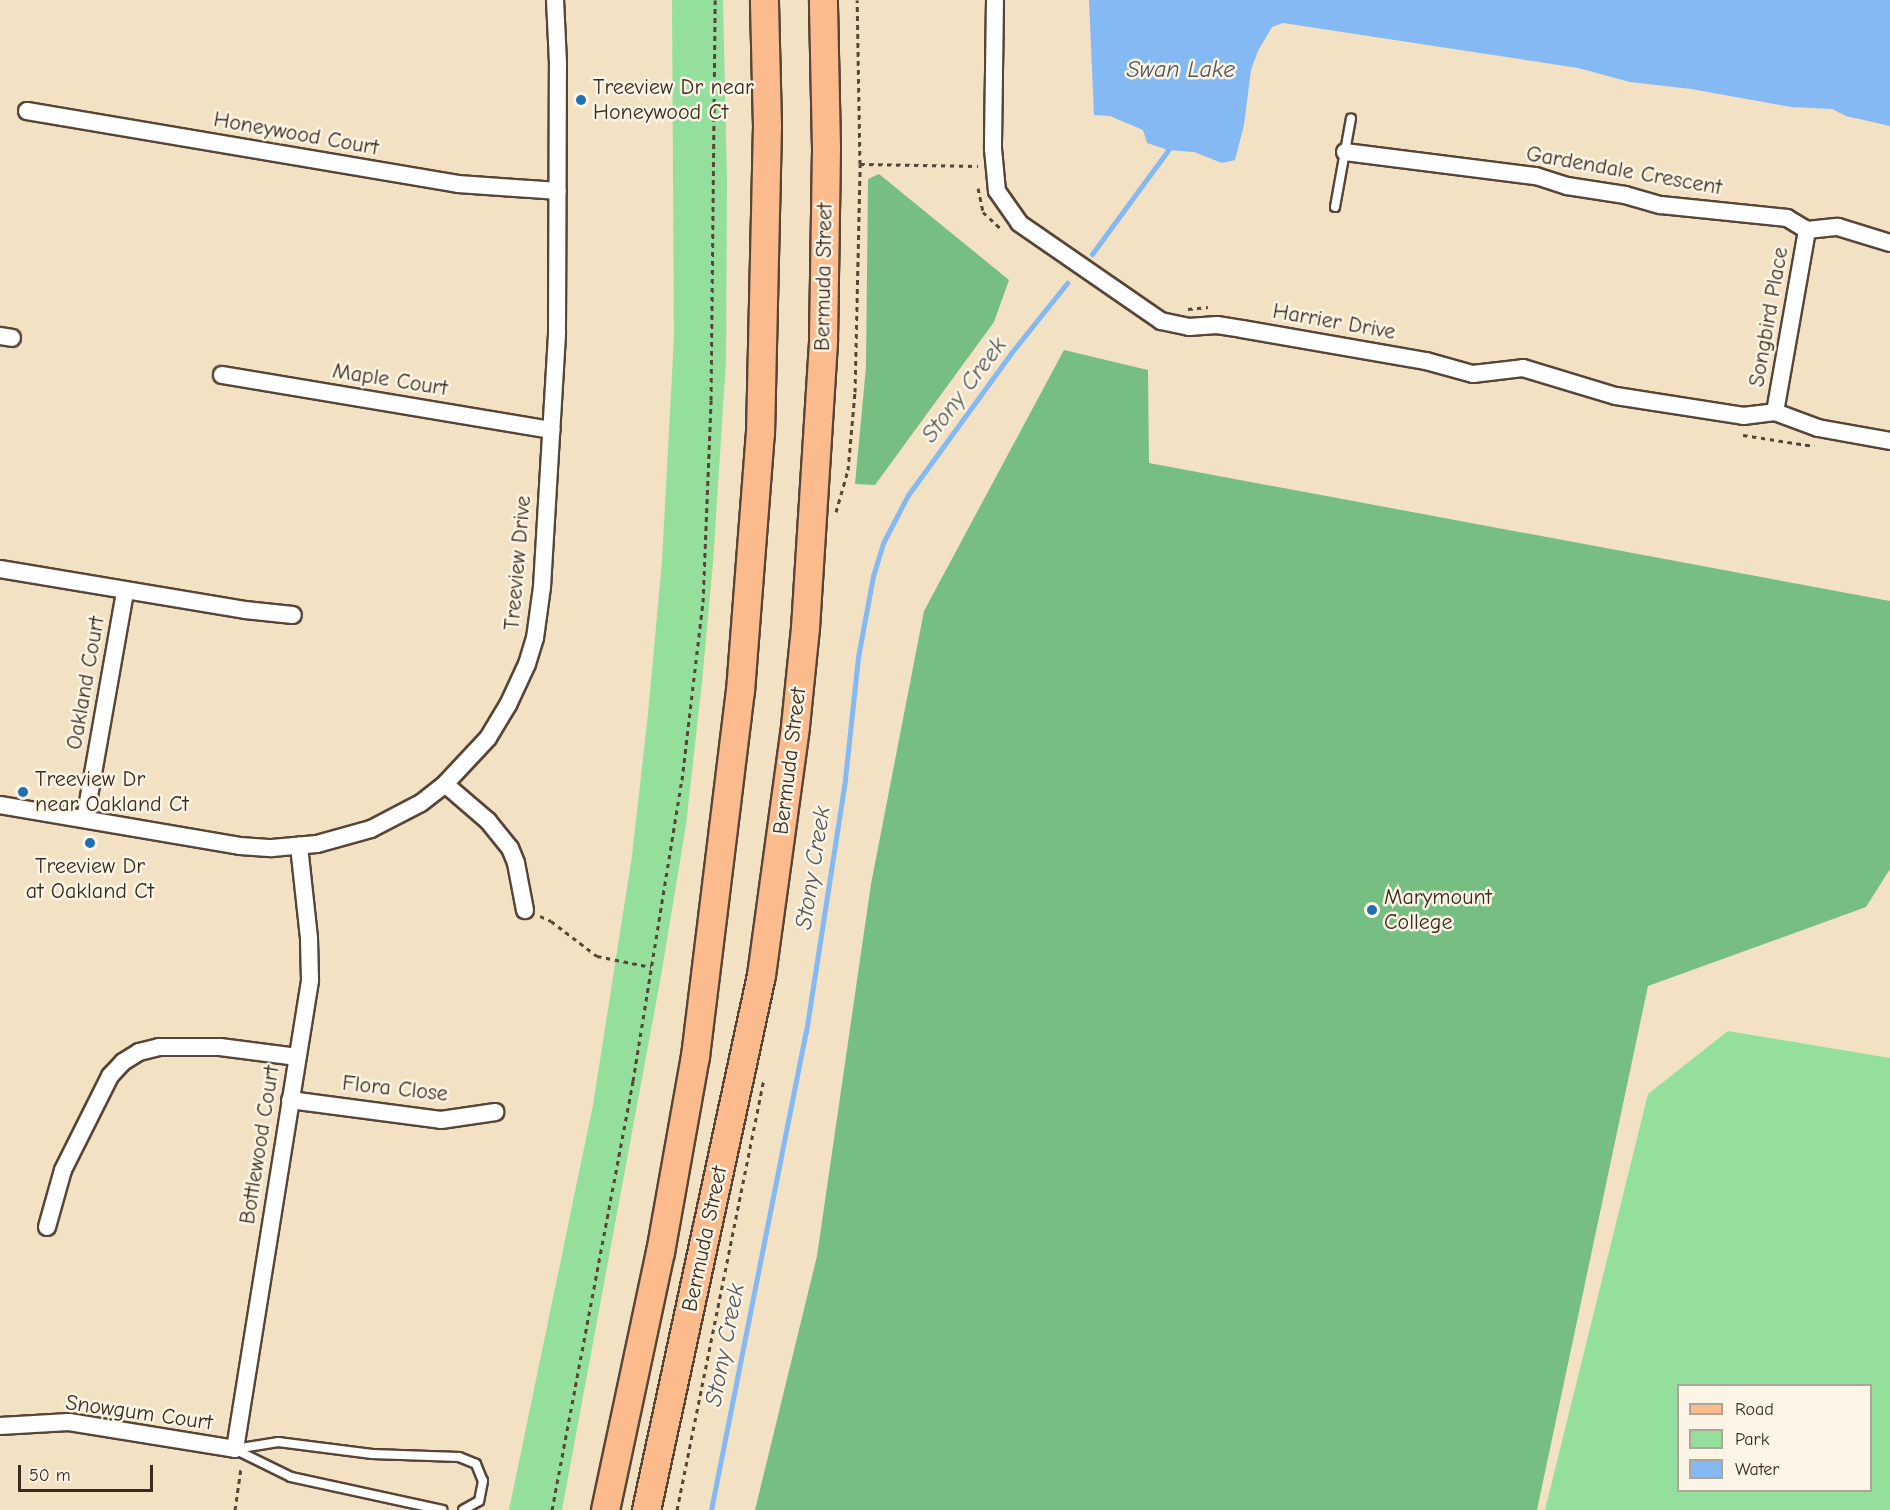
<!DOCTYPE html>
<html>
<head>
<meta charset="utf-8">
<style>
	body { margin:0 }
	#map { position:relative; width:1890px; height:1510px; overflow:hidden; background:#f3e1c4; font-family:"Comic Neue",sans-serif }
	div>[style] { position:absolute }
	.green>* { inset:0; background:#94df9b }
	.forest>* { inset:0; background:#77be83 }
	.water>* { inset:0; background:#85b9f3 }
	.stream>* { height:5px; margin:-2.5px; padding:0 2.5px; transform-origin:2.5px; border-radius:2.5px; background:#85b9f3 }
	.path>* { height:3px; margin-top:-1.5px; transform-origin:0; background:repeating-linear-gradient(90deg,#574537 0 4.5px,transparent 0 9px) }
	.roads { filter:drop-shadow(2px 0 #574537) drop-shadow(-2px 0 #574537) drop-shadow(0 2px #574537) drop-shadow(0 -2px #574537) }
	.lane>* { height:8px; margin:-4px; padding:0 4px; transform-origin:4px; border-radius:4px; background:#fff }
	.street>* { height:16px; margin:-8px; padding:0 8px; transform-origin:8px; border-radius:8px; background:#fff }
	.primary>* { height:27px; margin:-13.5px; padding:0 13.5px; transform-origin:13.5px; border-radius:13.5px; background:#fbbb8c }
	.dots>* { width:16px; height:16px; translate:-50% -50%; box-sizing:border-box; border:3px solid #fcf5e5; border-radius:50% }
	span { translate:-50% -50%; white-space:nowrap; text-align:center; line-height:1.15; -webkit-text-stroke:5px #fcf5e5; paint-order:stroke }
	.poi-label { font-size:22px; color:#3b2a1e }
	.left { translate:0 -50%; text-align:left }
	.street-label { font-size:22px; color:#3b2a1e }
	.water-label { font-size:24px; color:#51555e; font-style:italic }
	.legend { position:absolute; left:1677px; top:1384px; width:195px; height:108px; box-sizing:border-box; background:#fcf5e5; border:2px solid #afa495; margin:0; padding:8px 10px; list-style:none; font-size:18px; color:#3b2a1e }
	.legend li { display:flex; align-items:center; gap:12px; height:30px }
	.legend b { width:30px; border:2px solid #afa495 }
	.scale { position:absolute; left:18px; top:1465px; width:135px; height:27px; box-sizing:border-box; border:3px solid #3b2a1e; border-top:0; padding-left:8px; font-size:18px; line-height:21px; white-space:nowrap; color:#3b2a1e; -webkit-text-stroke:4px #fcf5e5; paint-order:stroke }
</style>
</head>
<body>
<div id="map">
	<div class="green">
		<div style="clip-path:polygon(672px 0,723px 0,727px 181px,726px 361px,713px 563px,702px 682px,686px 825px,661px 976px,562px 1510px,509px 1510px,593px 1105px,632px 856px,648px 714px,662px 561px,674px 337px)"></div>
		<div style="clip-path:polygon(evenodd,1728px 1031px,1890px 1058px,1890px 1510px,1545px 1510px,1648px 1094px,1728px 1031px,1678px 1386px,1870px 1386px,1870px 1490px,1678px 1490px,1678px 1386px)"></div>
	</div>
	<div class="forest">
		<div style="clip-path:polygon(879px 174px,1009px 280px,994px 322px,875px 485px,855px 484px,866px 367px,868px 179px)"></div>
		<div style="clip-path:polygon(1064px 350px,1148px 370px,1149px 463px,1890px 601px,1890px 869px,1866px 907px,1648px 986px,1537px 1510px,755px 1510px,817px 1256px,871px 884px,924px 611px)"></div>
	</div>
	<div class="water">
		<div style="clip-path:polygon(1089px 0,1890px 0,1890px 126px,1846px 116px,1832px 109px,1791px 107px,1691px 89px,1630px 82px,1578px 68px,1283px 23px,1272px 27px,1258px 51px,1251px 70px,1244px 125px,1235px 160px,1222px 163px,1194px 152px,1168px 150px,1147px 143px,1143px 130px,1110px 116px,1094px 115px)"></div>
	</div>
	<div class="stream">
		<div style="left:1092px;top:254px;width:129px;rotate:-53.8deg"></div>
		<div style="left:1168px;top:150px;width:5px;rotate:-101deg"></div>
		<div style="left:711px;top:1510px;width:487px;rotate:-78.8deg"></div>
		<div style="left:806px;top:1032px;width:256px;rotate:-81.2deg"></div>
		<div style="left:845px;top:779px;width:123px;rotate:-83.9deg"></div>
		<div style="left:858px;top:657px;width:82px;rotate:-79.5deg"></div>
		<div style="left:873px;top:576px;width:34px;rotate:-73deg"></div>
		<div style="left:883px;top:543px;width:54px;rotate:-62.5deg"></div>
		<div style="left:908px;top:495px;width:175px;rotate:-54deg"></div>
		<div style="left:1011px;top:353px;width:90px;rotate:-51.3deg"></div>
	</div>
	<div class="path">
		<div style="left:860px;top:164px;width:118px;rotate:1deg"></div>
		<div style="left:978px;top:188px;width:25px;rotate:78deg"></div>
		<div style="left:983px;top:212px;width:25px;rotate:43deg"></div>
		<div style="left:1188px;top:309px;width:20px;rotate:-6deg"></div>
		<div style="left:1743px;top:435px;width:72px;rotate:8.8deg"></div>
		<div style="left:836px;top:512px;width:44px;rotate:-74.1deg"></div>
		<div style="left:848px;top:470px;width:78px;rotate:-84.9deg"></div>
		<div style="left:855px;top:392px;width:228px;rotate:-88.7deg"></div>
		<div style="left:860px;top:164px;width:164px;rotate:-91deg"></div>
		<div style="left:540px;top:916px;width:12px;rotate:24deg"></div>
		<div style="left:551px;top:921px;width:58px;rotate:37.3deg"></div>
		<div style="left:597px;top:956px;width:55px;rotate:11.5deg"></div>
		<div style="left:235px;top:1510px;width:42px;rotate:-81.9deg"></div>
		<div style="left:552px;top:1510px;width:437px;rotate:-79.3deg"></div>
		<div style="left:633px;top:1081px;width:305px;rotate:-80.8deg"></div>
		<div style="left:682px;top:780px;width:179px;rotate:-83.3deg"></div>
		<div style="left:703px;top:602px;width:202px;rotate:-87.7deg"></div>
		<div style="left:711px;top:400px;width:400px;rotate:-89.4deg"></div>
		<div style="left:677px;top:1510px;width:441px;rotate:-78.6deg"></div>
	</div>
	<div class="roads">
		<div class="lane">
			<div style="left:1335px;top:207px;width:90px;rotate:-79.8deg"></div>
			<div style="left:235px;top:1449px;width:44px;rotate:-9.2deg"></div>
			<div style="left:278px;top:1442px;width:95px;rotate:7.3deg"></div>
			<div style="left:372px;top:1454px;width:87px;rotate:2deg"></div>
			<div style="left:459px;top:1457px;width:18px;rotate:22deg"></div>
			<div style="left:476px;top:1464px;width:18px;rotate:68deg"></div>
			<div style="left:483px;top:1481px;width:20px;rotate:101deg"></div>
			<div style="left:479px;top:1501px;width:18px;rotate:151deg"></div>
			<div style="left:236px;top:1450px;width:61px;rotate:26.1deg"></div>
			<div style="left:291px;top:1477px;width:155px;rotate:12.3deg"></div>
		</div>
		<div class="street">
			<div style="left:995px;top:0;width:149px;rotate:90.8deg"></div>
			<div style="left:993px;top:149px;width:42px;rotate:84.6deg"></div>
			<div style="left:997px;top:191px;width:39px;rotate:55deg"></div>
			<div style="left:1019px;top:223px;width:173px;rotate:34.6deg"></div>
			<div style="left:1161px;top:321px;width:29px;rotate:12deg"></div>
			<div style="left:1189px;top:327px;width:28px;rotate:-4deg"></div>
			<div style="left:1217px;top:325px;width:25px;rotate:9deg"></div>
			<div style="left:1242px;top:329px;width:187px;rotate:9.9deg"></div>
			<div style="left:1426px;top:361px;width:49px;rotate:15.5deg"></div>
			<div style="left:1473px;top:374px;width:50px;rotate:-6.8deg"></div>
			<div style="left:1523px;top:368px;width:97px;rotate:16.8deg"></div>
			<div style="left:1616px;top:396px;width:129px;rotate:8.9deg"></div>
			<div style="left:1743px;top:416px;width:32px;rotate:-7deg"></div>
			<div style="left:1775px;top:412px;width:46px;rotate:20.4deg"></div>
			<div style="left:1818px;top:428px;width:73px;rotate:10.2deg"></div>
			<div style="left:27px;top:111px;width:437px;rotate:9.6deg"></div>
			<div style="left:458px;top:184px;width:100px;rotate:4deg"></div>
			<div style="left:1345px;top:152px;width:193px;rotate:7.2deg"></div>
			<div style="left:1536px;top:176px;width:33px;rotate:18deg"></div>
			<div style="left:1567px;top:186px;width:59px;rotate:8.8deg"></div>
			<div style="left:1625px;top:195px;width:37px;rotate:16deg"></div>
			<div style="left:1661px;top:205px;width:127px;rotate:5.9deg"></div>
			<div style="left:1787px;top:218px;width:23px;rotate:31deg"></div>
			<div style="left:1807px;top:230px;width:31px;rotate:-6deg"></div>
			<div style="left:1838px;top:227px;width:54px;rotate:17.1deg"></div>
			<div style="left:0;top:336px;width:12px;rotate:9deg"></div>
			<div style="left:222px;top:375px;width:334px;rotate:9.5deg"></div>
			<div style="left:1775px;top:412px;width:185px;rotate:-80deg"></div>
			<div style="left:0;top:569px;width:248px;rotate:9.5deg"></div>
			<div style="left:245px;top:610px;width:48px;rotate:5.9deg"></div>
			<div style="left:445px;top:784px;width:57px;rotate:40.7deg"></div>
			<div style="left:488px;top:821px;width:35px;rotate:51deg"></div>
			<div style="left:510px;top:848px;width:16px;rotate:68deg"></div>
			<div style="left:516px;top:863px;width:48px;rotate:79.2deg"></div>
			<div style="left:0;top:805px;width:243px;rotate:9.7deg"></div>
			<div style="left:240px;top:846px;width:32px;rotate:4deg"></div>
			<div style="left:272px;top:848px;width:45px;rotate:-5.1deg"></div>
			<div style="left:317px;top:844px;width:56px;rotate:-15.5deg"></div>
			<div style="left:371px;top:829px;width:56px;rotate:-27.5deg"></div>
			<div style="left:421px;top:803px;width:31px;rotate:-38deg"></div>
			<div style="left:445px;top:784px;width:63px;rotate:-46.9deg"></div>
			<div style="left:488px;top:738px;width:39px;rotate:-59deg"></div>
			<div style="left:508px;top:705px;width:45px;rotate:-65.1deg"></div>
			<div style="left:527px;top:664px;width:27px;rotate:-73deg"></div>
			<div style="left:535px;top:638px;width:51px;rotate:-82.2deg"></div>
			<div style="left:542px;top:587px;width:255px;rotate:-86.6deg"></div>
			<div style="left:557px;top:332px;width:269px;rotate:-89.8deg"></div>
			<div style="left:558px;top:63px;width:63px;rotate:-92.7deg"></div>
			<div style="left:85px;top:819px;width:231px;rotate:-80deg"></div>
			<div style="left:290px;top:1100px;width:152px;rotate:7.5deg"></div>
			<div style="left:441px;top:1120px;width:55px;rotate:-8.4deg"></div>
			<div style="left:47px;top:1227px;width:59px;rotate:-74.3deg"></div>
			<div style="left:63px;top:1170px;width:105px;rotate:-63.4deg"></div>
			<div style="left:110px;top:1076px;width:19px;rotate:-47deg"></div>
			<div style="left:123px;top:1062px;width:19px;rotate:-32deg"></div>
			<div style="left:139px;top:1052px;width:21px;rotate:-14deg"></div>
			<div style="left:159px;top:1047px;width:61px"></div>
			<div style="left:220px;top:1047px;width:78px;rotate:7.4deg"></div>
			<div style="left:0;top:1426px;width:69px;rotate:-3.3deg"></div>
			<div style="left:69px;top:1422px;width:168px;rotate:9.2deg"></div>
			<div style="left:235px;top:1449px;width:475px;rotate:-80.9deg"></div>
			<div style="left:310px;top:980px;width:42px;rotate:-91.4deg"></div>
			<div style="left:309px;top:938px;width:93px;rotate:-96.2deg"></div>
		</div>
		<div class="primary">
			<div style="left:605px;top:1510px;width:264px;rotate:-78deg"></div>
			<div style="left:660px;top:1252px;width:199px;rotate:-79.9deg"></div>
			<div style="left:695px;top:1056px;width:368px;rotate:-83deg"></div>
			<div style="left:740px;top:691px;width:258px;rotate:-85.6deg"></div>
			<div style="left:760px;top:434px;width:308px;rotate:-88.7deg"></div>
			<div style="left:767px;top:126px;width:126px;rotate:-91.4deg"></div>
			<div style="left:646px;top:1510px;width:547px;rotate:-77.87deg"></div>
			<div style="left:761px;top:975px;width:251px;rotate:-82.2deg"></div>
			<div style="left:795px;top:726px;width:99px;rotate:-84.2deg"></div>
			<div style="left:805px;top:628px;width:289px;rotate:-86.4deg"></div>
			<div style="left:823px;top:340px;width:192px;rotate:-89.1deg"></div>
			<div style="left:826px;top:148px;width:148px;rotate:-91.2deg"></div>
		</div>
	</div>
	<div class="dots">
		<div style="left:581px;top:100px;background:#1f6fb2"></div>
		<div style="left:23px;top:792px;background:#1f6fb2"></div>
		<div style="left:90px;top:843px;background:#1f6fb2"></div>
		<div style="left:1372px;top:910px;background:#1f6fb2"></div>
	</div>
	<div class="poi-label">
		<span class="left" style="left:593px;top:100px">Treeview Dr near<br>Honeywood Ct</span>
		<span class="left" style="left:35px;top:792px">Treeview Dr<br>near Oakland Ct</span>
		<span style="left:90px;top:879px">Treeview Dr<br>at Oakland Ct</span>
		<span class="left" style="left:1384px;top:910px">Marymount<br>College</span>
	</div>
	<div class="street-label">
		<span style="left:296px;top:134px;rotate:10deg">Honeywood Court</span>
		<span style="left:1624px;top:171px;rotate:10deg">Gardendale Crescent</span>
		<span style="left:824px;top:277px;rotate:-89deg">Bermuda Street</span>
		<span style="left:1769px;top:317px;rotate:-80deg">Songbird Place</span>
		<span style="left:1334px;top:322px;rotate:10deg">Harrier Drive</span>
		<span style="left:390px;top:380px;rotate:9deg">Maple Court</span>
		<span style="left:518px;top:563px;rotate:-85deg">Treeview Drive</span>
		<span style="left:86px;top:683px;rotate:-80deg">Oakland Court</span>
		<span style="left:790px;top:761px;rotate:-83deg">Bermuda Street</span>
		<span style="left:395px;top:1089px;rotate:6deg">Flora Close</span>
		<span style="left:260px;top:1145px;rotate:-81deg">Bottlewood Court</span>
		<span style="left:705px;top:1239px;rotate:-78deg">Bermuda Street</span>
		<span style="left:139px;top:1413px;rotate:8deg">Snowgum Court</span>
	</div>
	<div class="water-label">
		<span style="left:1181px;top:70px">Swan Lake</span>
		<span style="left:964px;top:390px;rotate:-53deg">Stony Creek</span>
		<span style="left:813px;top:868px;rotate:-81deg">Stony Creek</span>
		<span style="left:725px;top:1345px;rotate:-79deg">Stony Creek</span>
	</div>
	<ul class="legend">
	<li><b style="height:8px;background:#fbbb8c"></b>Road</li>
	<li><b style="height:16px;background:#94df9b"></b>Park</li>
	<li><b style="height:16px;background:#85b9f3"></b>Water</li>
	</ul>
	<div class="scale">50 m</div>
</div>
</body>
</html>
